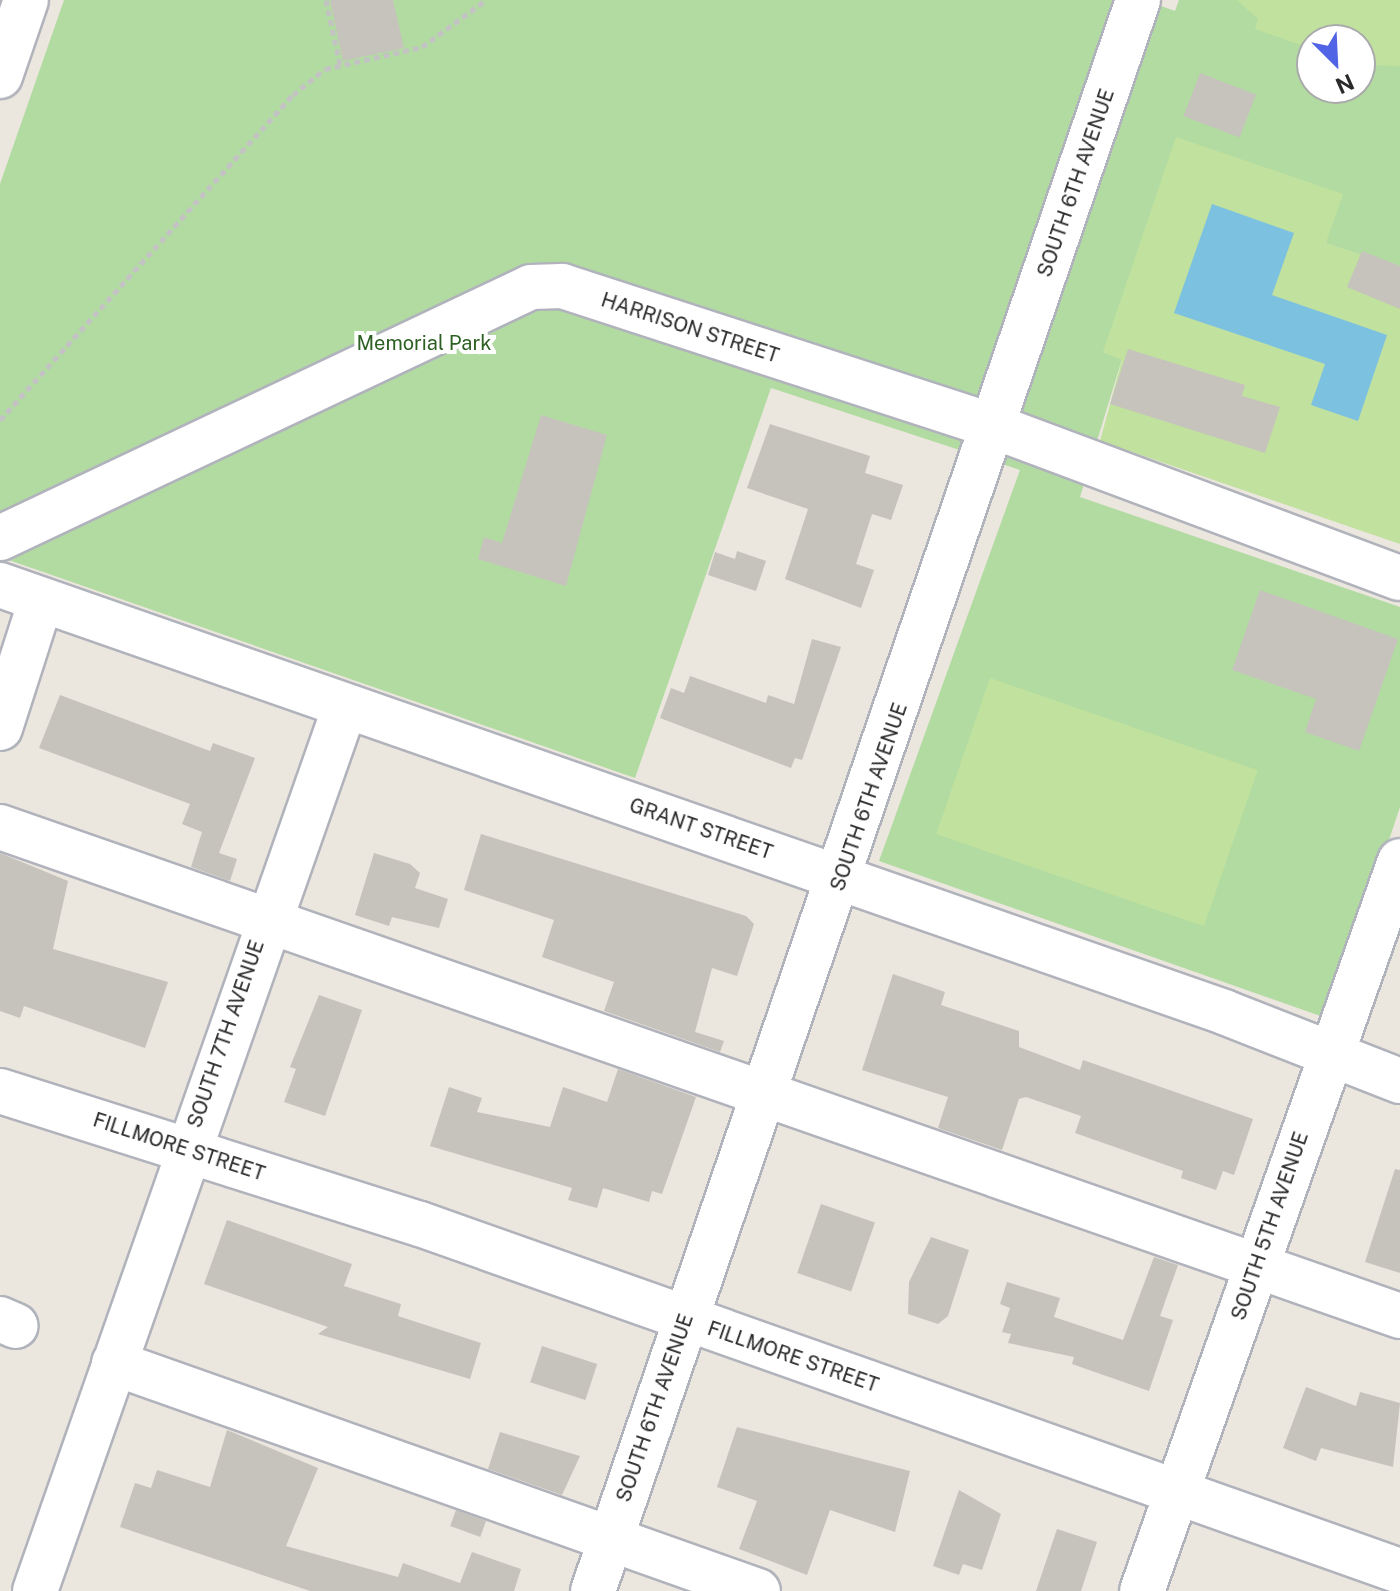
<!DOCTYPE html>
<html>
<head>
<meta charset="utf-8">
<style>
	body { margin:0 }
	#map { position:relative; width:1400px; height:1591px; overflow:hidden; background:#ebe6de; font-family:"Public Sans",sans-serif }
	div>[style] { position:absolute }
	.green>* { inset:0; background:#b2dba1 }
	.pitch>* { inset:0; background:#c1e19e; transform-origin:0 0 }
	.water>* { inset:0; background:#7dc1e1 }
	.building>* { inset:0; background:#c6c3bd; transform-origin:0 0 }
	.path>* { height:5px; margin-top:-2.5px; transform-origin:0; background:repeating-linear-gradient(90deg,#c3c3c3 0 6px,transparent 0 10px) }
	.roads { filter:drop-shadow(2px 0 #b1b3bc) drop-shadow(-2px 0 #b1b3bc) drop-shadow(0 2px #b1b3bc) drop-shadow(0 -2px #b1b3bc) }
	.minor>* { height:44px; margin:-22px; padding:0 22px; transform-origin:22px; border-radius:22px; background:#fff }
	span { translate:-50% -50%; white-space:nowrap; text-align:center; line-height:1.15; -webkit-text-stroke:8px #fff; paint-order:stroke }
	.street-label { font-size:20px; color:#2a2a2a }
	.park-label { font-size:20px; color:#2c5f22 }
	.north { position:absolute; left:1296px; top:24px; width:80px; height:80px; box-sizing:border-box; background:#fff; border:2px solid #aaa; border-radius:50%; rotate:156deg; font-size:22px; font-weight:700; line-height:32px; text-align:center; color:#2a2a2a }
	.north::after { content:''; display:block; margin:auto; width:28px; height:36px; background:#5064e5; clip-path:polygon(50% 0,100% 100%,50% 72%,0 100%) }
</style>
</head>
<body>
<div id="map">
	<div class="green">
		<div style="clip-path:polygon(evenodd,64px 0,1144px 0,1175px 11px,1179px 0,1400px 0,1400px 268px,1325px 243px,1342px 195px,1103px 352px,1122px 359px,1080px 497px,1400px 607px,1400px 807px,1329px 1019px,879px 861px,1020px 470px,771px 388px,635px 778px,0 557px,0 184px,64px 0,1312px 40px,1360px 40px,1360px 88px,1312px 88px,1312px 40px)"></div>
	</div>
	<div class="pitch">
		<div style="clip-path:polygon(1237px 0,1400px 0,1400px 66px,1360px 65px,1360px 40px,1312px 40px,1312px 49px,1255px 29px,1258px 19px)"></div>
		<div style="clip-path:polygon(1176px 137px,1343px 194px,1326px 243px,1400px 268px,1400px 544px,1100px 441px,1122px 360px,1103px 352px)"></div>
		<div style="left:990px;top:678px;width:283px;height:165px;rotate:19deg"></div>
	</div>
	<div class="water">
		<div style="clip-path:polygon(1212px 204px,1294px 233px,1272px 295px,1387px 335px,1358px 421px,1311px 405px,1325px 364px,1174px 313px)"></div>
	</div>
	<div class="building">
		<div style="clip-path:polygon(330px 0,393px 0,404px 48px,343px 61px)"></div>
		<div style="left:1200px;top:73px;width:60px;height:46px;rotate:21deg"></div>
		<div style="clip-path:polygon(1362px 251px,1400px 266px,1400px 309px,1347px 287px)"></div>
		<div style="clip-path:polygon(1128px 349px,1245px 385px,1242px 396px,1280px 407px,1265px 453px,1110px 404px)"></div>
		<div style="clip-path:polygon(541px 415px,607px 435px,566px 586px,478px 559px,484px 537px,502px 543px)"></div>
		<div style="clip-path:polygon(770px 424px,870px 456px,865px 473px,903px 485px,891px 520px,872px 514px,856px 564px,874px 570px,861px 608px,785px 579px,808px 509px,747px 488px)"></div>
		<div style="clip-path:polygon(737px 551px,766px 561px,756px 591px,708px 575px,715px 552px,735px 559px)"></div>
		<div style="clip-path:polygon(1260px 590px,1398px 639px,1359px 751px,1305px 732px,1316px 699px,1232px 670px)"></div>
		<div style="clip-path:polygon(812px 639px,841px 647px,802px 760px,795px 758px,791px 768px,660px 718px,671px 688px,684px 693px,690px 676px,766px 703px,768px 695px,794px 704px)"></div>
		<div style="clip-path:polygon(60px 695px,210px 751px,213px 743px,255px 758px,219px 853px,237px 859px,230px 881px,191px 867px,202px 832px,182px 824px,190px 804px,39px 748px)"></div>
		<div style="clip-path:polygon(481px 834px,746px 916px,754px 924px,737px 976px,712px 968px,695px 1032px,724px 1041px,720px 1052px,604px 1011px,614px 982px,542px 957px,554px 920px,464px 890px)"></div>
		<div style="clip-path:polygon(0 853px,68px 881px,53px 949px,168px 982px,145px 1048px,24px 1006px,20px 1018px,0 1011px)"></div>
		<div style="clip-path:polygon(374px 853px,410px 864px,420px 873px,415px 888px,448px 899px,439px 928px,392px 917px,389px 926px,355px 915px)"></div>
		<div style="clip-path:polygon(893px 974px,945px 992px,941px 1005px,1019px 1031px,1019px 1047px,1080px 1070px,1083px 1060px,1253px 1119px,1234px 1175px,1223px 1171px,1216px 1190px,1181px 1178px,1183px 1171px,1075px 1133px,1081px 1116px,1026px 1097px,1019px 1099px,1002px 1150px,938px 1128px,948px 1097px,862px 1070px)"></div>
		<div style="clip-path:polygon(319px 995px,362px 1010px,325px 1116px,284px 1102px,296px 1069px,290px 1067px)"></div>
		<div style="clip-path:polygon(618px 1069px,696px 1097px,662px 1194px,652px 1191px,649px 1202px,603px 1188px,597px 1208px,568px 1200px,572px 1188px,430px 1146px,449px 1087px,482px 1098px,477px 1112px,550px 1127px,563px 1087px,607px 1102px)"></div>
		<div style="clip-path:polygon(1395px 1169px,1400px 1170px,1400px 1273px,1365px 1262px)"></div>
		<div style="left:821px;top:1204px;width:57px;height:73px;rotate:19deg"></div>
		<div style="clip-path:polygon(227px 1220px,352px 1264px,344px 1286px,401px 1304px,398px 1316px,481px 1343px,470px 1379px,318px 1334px,328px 1327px,204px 1284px)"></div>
		<div style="clip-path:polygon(931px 1237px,969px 1250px,948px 1316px,938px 1324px,908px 1314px,909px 1282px)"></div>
		<div style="clip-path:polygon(1154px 1257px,1178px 1265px,1160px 1316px,1173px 1320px,1149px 1391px,1072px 1364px,1074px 1357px,1008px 1343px,1011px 1334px,1002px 1332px,1010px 1308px,1000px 1304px,1007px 1282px,1060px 1298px,1054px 1317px,1123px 1340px)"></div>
		<div style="left:542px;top:1346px;width:58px;height:38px;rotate:18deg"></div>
		<div style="clip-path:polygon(1306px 1387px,1356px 1406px,1360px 1392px,1400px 1403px,1393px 1467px,1321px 1448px,1316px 1461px,1283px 1448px)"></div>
		<div style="clip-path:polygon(737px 1427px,910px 1471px,895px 1532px,830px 1510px,807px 1575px,739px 1549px,757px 1501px,717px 1487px)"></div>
		<div style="clip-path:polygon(227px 1430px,318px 1468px,286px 1546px,398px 1577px,403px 1563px,460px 1583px,472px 1552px,521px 1569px,514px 1591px,310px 1591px,120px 1527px,135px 1483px,151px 1488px,157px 1470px,210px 1487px)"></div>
		<div style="clip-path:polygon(500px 1432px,580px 1456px,562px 1495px,488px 1469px)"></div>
		<div style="clip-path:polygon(959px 1490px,1001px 1514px,982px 1570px,963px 1564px,959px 1575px,933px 1566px)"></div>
		<div style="left:456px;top:1510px;width:32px;height:17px;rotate:20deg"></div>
		<div style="clip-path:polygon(1057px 1529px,1097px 1542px,1081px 1591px,1036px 1591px)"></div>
	</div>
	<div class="path">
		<div style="left:326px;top:0;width:66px;rotate:77.8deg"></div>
		<div style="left:0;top:420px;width:438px;rotate:-48deg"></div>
		<div style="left:293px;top:95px;width:41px;rotate:-39.1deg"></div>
		<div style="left:325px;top:69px;width:99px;rotate:-12.8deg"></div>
		<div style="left:422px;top:47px;width:79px;rotate:-36.3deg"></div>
	</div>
	<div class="roads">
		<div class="minor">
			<div style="left:0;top:76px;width:80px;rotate:-71.1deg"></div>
			<div style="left:0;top:538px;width:587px;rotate:-25.3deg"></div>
			<div style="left:531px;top:287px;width:31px;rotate:-2deg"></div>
			<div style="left:562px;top:286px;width:453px;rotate:18deg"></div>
			<div style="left:993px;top:426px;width:434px;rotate:20.5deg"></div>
			<div style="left:0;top:585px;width:1296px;rotate:19.23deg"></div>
			<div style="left:1224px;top:1012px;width:189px;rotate:21.4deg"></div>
			<div style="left:0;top:728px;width:134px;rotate:-72.2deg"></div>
			<div style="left:0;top:827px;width:1483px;rotate:19.25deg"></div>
			<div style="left:0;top:1091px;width:441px;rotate:17.6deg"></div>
			<div style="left:420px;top:1224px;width:1040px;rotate:19.5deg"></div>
			<div style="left:0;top:1319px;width:17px;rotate:24deg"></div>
			<div style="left:114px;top:1363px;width:683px;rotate:19.5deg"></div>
			<div style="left:35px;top:1591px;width:937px;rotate:-70.68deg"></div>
			<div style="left:593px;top:1591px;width:1682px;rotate:-71.09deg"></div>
			<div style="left:1142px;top:1591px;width:774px;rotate:-70.54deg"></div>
		</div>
	</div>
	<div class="street-label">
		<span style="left:1076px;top:183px;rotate:-71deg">SOUTH 6TH AVENUE</span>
		<span style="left:690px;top:328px;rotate:18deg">HARRISON STREET</span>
		<span style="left:869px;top:797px;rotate:-71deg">SOUTH 6TH AVENUE</span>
		<span style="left:701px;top:829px;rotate:19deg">GRANT STREET</span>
		<span style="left:226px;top:1034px;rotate:-71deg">SOUTH 7TH AVENUE</span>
		<span style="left:179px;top:1147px;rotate:18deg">FILLMORE STREET</span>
		<span style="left:1270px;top:1226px;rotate:-71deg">SOUTH 5TH AVENUE</span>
		<span style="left:793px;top:1357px;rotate:19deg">FILLMORE STREET</span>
		<span style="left:655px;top:1408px;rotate:-71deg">SOUTH 6TH AVENUE</span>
	</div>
	<div class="park-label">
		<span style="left:424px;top:343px">Memorial Park</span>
	</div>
	<div class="north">N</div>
</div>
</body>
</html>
